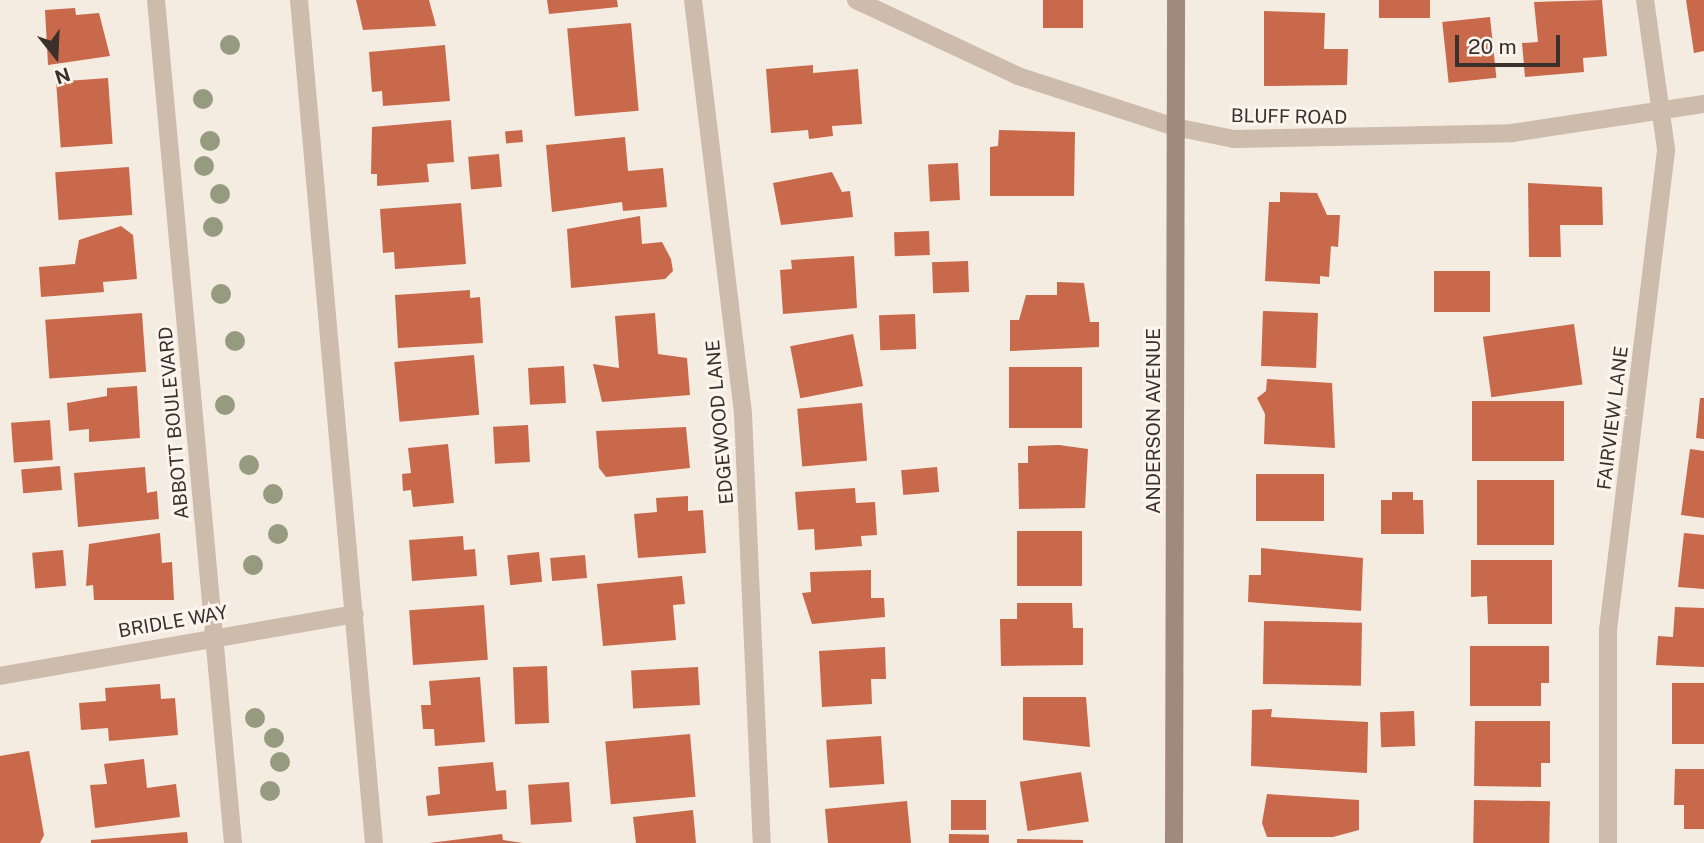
<!DOCTYPE html>
<html>
<head>
<meta charset="utf-8">
<style>
	body { margin:0 }
	#map { position:relative; width:1704px; height:843px; overflow:hidden; background:#f4ebe1; font-family:"Public Sans",sans-serif }
	div>[style] { position:absolute }
	.building>* { inset:0; background:#c8694b; transform-origin:0 0 }
	.street>* { height:18px; margin:-9px; padding:0 9px; transform-origin:9px; border-radius:9px; background:#cdbbac }
	.secondary>* { height:18px; margin:-9px; padding:0 9px; transform-origin:9px; border-radius:9px; background:#a18a7d }
	.trees>* { width:20px; height:20px; margin:-10px; border-radius:50%; background:#969b7f }
	span { translate:-50% -50%; white-space:nowrap; text-align:center; line-height:1.15; -webkit-text-stroke:6px #fbf5ee; paint-order:stroke }
	.street-label { font-size:19px; color:#3b302b }
	.north { position:absolute; left:21px; top:21px; width:70px; height:70px; -webkit-text-stroke:5px #fbf5ee; paint-order:stroke; rotate:162deg; font-size:19px; font-weight:700; line-height:28px; text-align:center; color:#3b302b }
	.north::after { content:''; display:block; margin:auto; width:24px; height:32px; background:#3b302b; clip-path:polygon(50% 0,100% 100%,50% 72%,0 100%) }
	.scale { position:absolute; left:1455px; top:35px; width:105px; height:32px; box-sizing:border-box; border:4px solid #3b302b; border-top:0; padding-left:9px; font-size:21px; line-height:24px; white-space:nowrap; color:#3b302b; -webkit-text-stroke:5px #fbf5ee; paint-order:stroke }
</style>
</head>
<body>
<div id="map">
	<div class="building">
		<div style="clip-path:polygon(356px 0,429px 0,436px 26px,363px 30px)"></div>
		<div style="clip-path:polygon(547px 0,617px 0,618px 7px,549px 14px)"></div>
		<div style="left:1043px;top:0;width:40px;height:28px"></div>
		<div style="left:1379px;top:0;width:51px;height:18px"></div>
		<div style="clip-path:polygon(1602px 0,1607px 56px,1583px 58px,1584px 72px,1525px 77px,1522px 43px,1538px 42px,1534px 2px)"></div>
		<div style="clip-path:polygon(1686px 0,1704px 0,1704px 51px,1694px 53px)"></div>
		<div style="clip-path:polygon(75px 8px,76px 15px,99px 13px,110px 56px,48px 65px,45px 10px)"></div>
		<div style="clip-path:polygon(1264px 11px,1325px 13px,1324px 49px,1348px 49px,1347px 85px,1264px 86px)"></div>
		<div style="left:1490px;top:17px;width:61px;height:48px;rotate:84deg"></div>
		<div style="left:631px;top:23px;width:88px;height:64px;rotate:85deg"></div>
		<div style="clip-path:polygon(445px 45px,450px 101px,383px 106px,382px 91px,372px 92px,369px 52px)"></div>
		<div style="clip-path:polygon(813px 65px,813px 73px,858px 69px,862px 124px,832px 126px,833px 136px,809px 139px,808px 130px,771px 133px,766px 69px)"></div>
		<div style="left:108px;top:78px;width:66px;height:52px;rotate:86deg"></div>
		<div style="clip-path:polygon(451px 120px,454px 162px,427px 164px,429px 182px,377px 186px,377px 174px,371px 174px,372px 127px)"></div>
		<div style="left:522px;top:130px;width:12px;height:17px;rotate:85deg"></div>
		<div style="clip-path:polygon(999px 130px,1075px 132px,1074px 196px,990px 196px,990px 147px,998px 146px)"></div>
		<div style="clip-path:polygon(625px 137px,628px 171px,663px 168px,667px 207px,623px 211px,622px 202px,552px 212px,546px 145px)"></div>
		<div style="left:499px;top:154px;width:33px;height:31px;rotate:85deg"></div>
		<div style="left:958px;top:163px;width:37px;height:30px;rotate:87deg"></div>
		<div style="left:129px;top:167px;width:48px;height:74px;rotate:86deg"></div>
		<div style="clip-path:polygon(832px 172px,842px 192px,850px 191px,853px 217px,781px 225px,773px 183px)"></div>
		<div style="clip-path:polygon(1528px 183px,1602px 187px,1603px 225px,1560px 225px,1561px 257px,1529px 257px)"></div>
		<div style="clip-path:polygon(1280px 192px,1317px 193px,1327px 215px,1340px 215px,1338px 247px,1331px 246px,1329px 277px,1320px 276px,1320px 284px,1265px 281px,1269px 202px,1280px 202px)"></div>
		<div style="clip-path:polygon(461px 203px,466px 264px,395px 269px,394px 252px,383px 253px,380px 209px)"></div>
		<div style="clip-path:polygon(640px 216px,642px 244px,662px 242px,671px 259px,673px 271px,665px 279px,571px 288px,567px 229px)"></div>
		<div style="clip-path:polygon(121px 226px,133px 235px,137px 279px,103px 282px,104px 292px,41px 297px,39px 267px,75px 264px,79px 240px)"></div>
		<div style="left:929px;top:231px;width:24px;height:35px;rotate:88deg"></div>
		<div style="clip-path:polygon(854px 256px,857px 308px,783px 314px,780px 270px,792px 269px,791px 260px)"></div>
		<div style="left:968px;top:261px;width:31px;height:36px;rotate:88deg"></div>
		<div style="left:1434px;top:271px;width:56px;height:41px"></div>
		<div style="clip-path:polygon(1057px 282px,1084px 283px,1090px 322px,1099px 322px,1099px 347px,1010px 351px,1010px 320px,1019px 320px,1026px 295px,1057px 295px)"></div>
		<div style="clip-path:polygon(470px 290px,470px 298px,480px 297px,483px 343px,398px 348px,395px 295px)"></div>
		<div style="left:1263px;top:311px;width:55px;height:55px;rotate:2deg"></div>
		<div style="left:142px;top:313px;width:59px;height:97px;rotate:86deg"></div>
		<div style="clip-path:polygon(655px 313px,658px 354px,687px 358px,690px 395px,602px 402px,593px 364px,619px 368px,615px 316px)"></div>
		<div style="left:915px;top:314px;width:35px;height:36px;rotate:88deg"></div>
		<div style="left:1574px;top:324px;width:61px;height:92px;rotate:82deg"></div>
		<div style="left:853px;top:334px;width:53px;height:64px;rotate:79deg"></div>
		<div style="left:474px;top:355px;width:60px;height:80px;rotate:85deg"></div>
		<div style="left:564px;top:366px;width:37px;height:36px;rotate:87deg"></div>
		<div style="left:1009px;top:367px;width:73px;height:61px"></div>
		<div style="clip-path:polygon(1267px 379px,1332px 383px,1335px 448px,1264px 444px,1265px 414px,1257px 398px,1266px 391px)"></div>
		<div style="clip-path:polygon(137px 386px,140px 438px,89px 442px,89px 429px,69px 431px,67px 403px,107px 396px,107px 388px)"></div>
		<div style="clip-path:polygon(1700px 398px,1704px 398px,1704px 439px,1696px 438px)"></div>
		<div style="left:1472px;top:401px;width:92px;height:60px"></div>
		<div style="left:862px;top:403px;width:58px;height:65px;rotate:85deg"></div>
		<div style="left:50px;top:420px;width:40px;height:39px;rotate:86deg"></div>
		<div style="left:528px;top:425px;width:37px;height:35px;rotate:87deg"></div>
		<div style="clip-path:polygon(686px 427px,690px 468px,606px 477px,599px 468px,596px 431px)"></div>
		<div style="clip-path:polygon(448px 444px,454px 503px,413px 507px,411px 490px,403px 491px,402px 474px,411px 473px,408px 448px)"></div>
		<div style="clip-path:polygon(1059px 445px,1088px 449px,1085px 508px,1019px 509px,1018px 463px,1028px 463px,1028px 446px)"></div>
		<div style="clip-path:polygon(1690px 449px,1704px 451px,1704px 518px,1681px 515px)"></div>
		<div style="left:60px;top:466px;width:24px;height:39px;rotate:85deg"></div>
		<div style="clip-path:polygon(145px 467px,147px 493px,157px 491px,159px 519px,78px 527px,74px 473px)"></div>
		<div style="left:937px;top:467px;width:25px;height:36px;rotate:85deg"></div>
		<div style="left:1256px;top:474px;width:68px;height:47px"></div>
		<div style="left:1477px;top:480px;width:77px;height:65px"></div>
		<div style="clip-path:polygon(855px 488px,856px 503px,875px 502px,877px 535px,861px 536px,862px 546px,815px 550px,814px 529px,798px 530px,795px 492px)"></div>
		<div style="clip-path:polygon(1392px 492px,1413px 492px,1413px 500px,1423px 500px,1424px 534px,1381px 534px,1381px 500px,1392px 500px)"></div>
		<div style="clip-path:polygon(688px 496px,688px 511px,703px 510px,706px 553px,638px 558px,634px 514px,657px 512px,656px 498px)"></div>
		<div style="left:1017px;top:531px;width:65px;height:55px"></div>
		<div style="clip-path:polygon(160px 533px,162px 563px,172px 562px,174px 600px,94px 600px,93px 585px,86px 586px,89px 544px)"></div>
		<div style="clip-path:polygon(1684px 533px,1704px 535px,1704px 589px,1678px 587px)"></div>
		<div style="clip-path:polygon(463px 536px,464px 550px,475px 549px,477px 576px,412px 581px,409px 540px)"></div>
		<div style="clip-path:polygon(1261px 548px,1363px 558px,1361px 611px,1248px 602px,1249px 575px,1261px 575px)"></div>
		<div style="left:63px;top:550px;width:36px;height:31px;rotate:85deg"></div>
		<div style="left:539px;top:552px;width:30px;height:32px;rotate:84deg"></div>
		<div style="left:585px;top:555px;width:23px;height:35px;rotate:85deg"></div>
		<div style="clip-path:polygon(1471px 560px,1552px 560px,1552px 624px,1488px 624px,1487px 596px,1471px 597px)"></div>
		<div style="clip-path:polygon(871px 570px,871px 598px,884px 598px,885px 617px,812px 624px,802px 593px,811px 592px,810px 572px)"></div>
		<div style="clip-path:polygon(682px 576px,685px 604px,673px 605px,676px 640px,603px 646px,597px 584px)"></div>
		<div style="clip-path:polygon(1017px 603px,1072px 603px,1073px 628px,1083px 628px,1083px 665px,1001px 666px,1000px 619px,1017px 619px)"></div>
		<div style="left:484px;top:605px;width:55px;height:75px;rotate:86deg"></div>
		<div style="clip-path:polygon(1675px 607px,1704px 608px,1704px 667px,1656px 665px,1658px 636px,1673px 637px)"></div>
		<div style="left:1264px;top:621px;width:98px;height:63px;rotate:1deg"></div>
		<div style="clip-path:polygon(1470px 646px,1549px 646px,1549px 683px,1541px 683px,1541px 706px,1470px 706px)"></div>
		<div style="clip-path:polygon(885px 647px,886px 679px,871px 679px,872px 704px,822px 707px,819px 651px)"></div>
		<div style="left:547px;top:666px;width:57px;height:34px;rotate:88deg"></div>
		<div style="left:698px;top:667px;width:38px;height:67px;rotate:87deg"></div>
		<div style="clip-path:polygon(480px 677px,485px 742px,435px 746px,434px 729px,423px 729px,421px 705px,431px 705px,429px 681px)"></div>
		<div style="left:1672px;top:683px;width:32px;height:61px"></div>
		<div style="clip-path:polygon(160px 684px,161px 699px,175px 698px,178px 735px,109px 741px,108px 728px,81px 730px,79px 703px,106px 701px,105px 688px)"></div>
		<div style="clip-path:polygon(1023px 697px,1086px 697px,1090px 747px,1023px 740px)"></div>
		<div style="clip-path:polygon(1272px 709px,1271px 717px,1368px 722px,1367px 773px,1251px 766px,1252px 710px)"></div>
		<div style="left:1414px;top:711px;width:35px;height:34px;rotate:88deg"></div>
		<div style="clip-path:polygon(1475px 721px,1550px 721px,1550px 763px,1541px 763px,1541px 787px,1474px 786px)"></div>
		<div style="left:690px;top:734px;width:63px;height:85px;rotate:85deg"></div>
		<div style="left:881px;top:736px;width:48px;height:55px;rotate:86deg"></div>
		<div style="clip-path:polygon(29px 751px,44px 835px,40px 843px,0 843px,0 756px)"></div>
		<div style="clip-path:polygon(144px 759px,147px 788px,176px 784px,180px 817px,95px 828px,90px 785px,107px 784px,104px 764px)"></div>
		<div style="clip-path:polygon(493px 762px,496px 791px,506px 790px,507px 809px,428px 816px,426px 796px,440px 794px,438px 767px)"></div>
		<div style="clip-path:polygon(1675px 769px,1704px 769px,1704px 829px,1684px 829px,1684px 805px,1674px 805px)"></div>
		<div style="left:1081px;top:772px;width:50px;height:62px;rotate:81deg"></div>
		<div style="left:569px;top:782px;width:40px;height:41px;rotate:86deg"></div>
		<div style="clip-path:polygon(1267px 794px,1359px 800px,1359px 830px,1333px 837px,1267px 837px,1262px 823px)"></div>
		<div style="left:986px;top:800px;width:30px;height:35px;rotate:90deg"></div>
		<div style="left:1474px;top:800px;width:76px;height:43px;rotate:1deg"></div>
		<div style="clip-path:polygon(907px 801px,911px 843px,828px 843px,825px 809px)"></div>
		<div style="clip-path:polygon(693px 810px,696px 843px,636px 843px,633px 817px)"></div>
		<div style="clip-path:polygon(187px 832px,188px 843px,91px 843px,91px 840px)"></div>
		<div style="clip-path:polygon(502px 834px,503px 840px,523px 843px,429px 843px)"></div>
		<div style="left:949px;top:834px;width:40px;height:9px;rotate:1deg"></div>
		<div style="clip-path:polygon(1017px 839px,1083px 840px,1083px 843px,1017px 843px)"></div>
	</div>
	<div class="street">
		<div style="left:156px;top:0;width:847px;rotate:84.78deg"></div>
		<div style="left:299px;top:0;width:846px;rotate:84.92deg"></div>
		<div style="left:693px;top:0;width:417px;rotate:83.1deg"></div>
		<div style="left:743px;top:414px;width:429px;rotate:87.5deg"></div>
		<div style="left:856px;top:0;width:179px;rotate:25.1deg"></div>
		<div style="left:1018px;top:76px;width:165px;rotate:18deg"></div>
		<div style="left:1175px;top:127px;width:60px;rotate:11.5deg"></div>
		<div style="left:1234px;top:139px;width:278px;rotate:-1.2deg"></div>
		<div style="left:1512px;top:133px;width:194px;rotate:-8.6deg"></div>
		<div style="left:0;top:676px;width:360px;rotate:-9.9deg"></div>
		<div style="left:1608px;top:843px;width:213px;rotate:-90deg"></div>
		<div style="left:1608px;top:630px;width:484px;rotate:-83.1deg"></div>
		<div style="left:1666px;top:149px;width:150px;rotate:-98deg"></div>
	</div>
	<div class="secondary">
		<div style="left:1174px;top:843px;width:843px;rotate:-89.86deg"></div>
	</div>
	<div class="trees">
		<div style="left:230px;top:45px"></div>
		<div style="left:203px;top:99px"></div>
		<div style="left:210px;top:141px"></div>
		<div style="left:204px;top:166px"></div>
		<div style="left:220px;top:194px"></div>
		<div style="left:213px;top:227px"></div>
		<div style="left:221px;top:294px"></div>
		<div style="left:235px;top:341px"></div>
		<div style="left:225px;top:405px"></div>
		<div style="left:249px;top:465px"></div>
		<div style="left:273px;top:494px"></div>
		<div style="left:278px;top:534px"></div>
		<div style="left:253px;top:565px"></div>
		<div style="left:255px;top:718px"></div>
		<div style="left:274px;top:738px"></div>
		<div style="left:280px;top:762px"></div>
		<div style="left:270px;top:791px"></div>
	</div>
	<div class="street-label">
		<span style="left:1289px;top:117px;rotate:1deg">BLUFF ROAD</span>
		<span style="left:1613px;top:418px;rotate:-83deg">FAIRVIEW LANE</span>
		<span style="left:1154px;top:421px;rotate:-90deg">ANDERSON AVENUE</span>
		<span style="left:720px;top:422px;rotate:-95deg">EDGEWOOD LANE</span>
		<span style="left:174px;top:423px;rotate:-95deg">ABBOTT BOULEVARD</span>
		<span style="left:173px;top:622px;rotate:-10deg">BRIDLE WAY</span>
	</div>
	<div class="north">N</div>
	<div class="scale">20 m</div>
</div>
</body>
</html>
